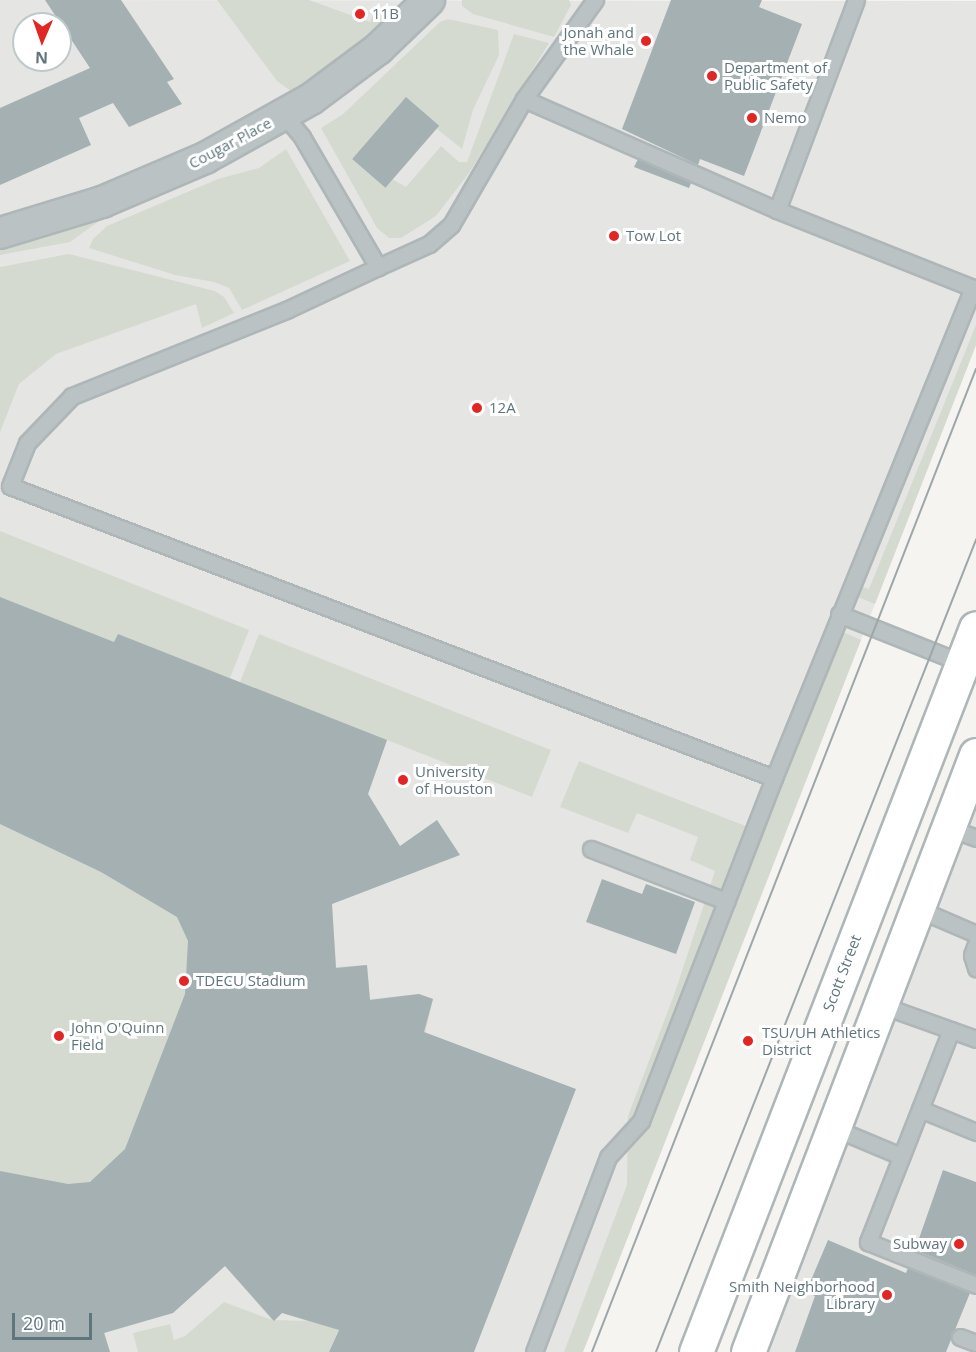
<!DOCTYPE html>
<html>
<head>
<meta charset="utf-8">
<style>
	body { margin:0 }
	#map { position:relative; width:976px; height:1352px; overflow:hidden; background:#f5f4f1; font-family:"Open Sans",sans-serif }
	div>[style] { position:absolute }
	.built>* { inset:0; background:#e5e6e4 }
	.green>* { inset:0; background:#d5dad0 }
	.building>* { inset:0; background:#a4b0b2; transform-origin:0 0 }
	.roads { filter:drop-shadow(2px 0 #aeb6b8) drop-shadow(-2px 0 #aeb6b8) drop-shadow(0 2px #aeb6b8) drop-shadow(0 -2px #aeb6b8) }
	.service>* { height:15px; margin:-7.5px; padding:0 7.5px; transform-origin:7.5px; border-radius:7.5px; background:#bbc2c4 }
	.minor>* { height:30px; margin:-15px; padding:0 15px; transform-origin:15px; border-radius:15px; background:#bbc2c4 }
	.secondary>* { height:33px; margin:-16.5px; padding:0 16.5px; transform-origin:16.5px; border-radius:16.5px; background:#fff }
	.tram>* { height:1.5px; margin:-0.75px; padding:0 0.75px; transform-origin:0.75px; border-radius:0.75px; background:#9da6a9 }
	.dots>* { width:16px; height:16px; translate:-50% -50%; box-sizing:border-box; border:3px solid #fff; border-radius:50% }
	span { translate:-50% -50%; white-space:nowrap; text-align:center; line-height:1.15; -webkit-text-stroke:6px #fff; paint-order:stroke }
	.poi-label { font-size:15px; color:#60767c }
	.left { translate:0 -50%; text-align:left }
	.right { translate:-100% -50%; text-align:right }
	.street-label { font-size:15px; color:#60767c }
	.north { position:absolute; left:12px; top:12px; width:60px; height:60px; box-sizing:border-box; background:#fff; border:2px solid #bfc8cb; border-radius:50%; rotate:182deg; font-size:16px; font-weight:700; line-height:24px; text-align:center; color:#60767c }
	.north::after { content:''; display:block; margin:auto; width:21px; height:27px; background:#e22623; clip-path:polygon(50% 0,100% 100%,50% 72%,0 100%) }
	.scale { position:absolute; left:12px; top:1313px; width:80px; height:27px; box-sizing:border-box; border:3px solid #60767c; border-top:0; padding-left:8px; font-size:18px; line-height:21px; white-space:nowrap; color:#60767c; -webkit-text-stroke:4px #fff; paint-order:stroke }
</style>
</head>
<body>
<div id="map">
	<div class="built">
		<div style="clip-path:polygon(evenodd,0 0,976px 1px,976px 345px,583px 1352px,0 1352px,0 0,24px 24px,60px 24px,60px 60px,24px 60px,24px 24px)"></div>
		<div style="clip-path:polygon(976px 797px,976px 1352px,761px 1352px)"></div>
	</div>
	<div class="green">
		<div style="clip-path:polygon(217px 0,309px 0,370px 22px,377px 6px,391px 13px,357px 47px,291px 91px,277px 81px)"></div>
		<div style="clip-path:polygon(462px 0,569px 0,571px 5px,554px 37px,473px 14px,462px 6px)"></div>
		<div style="clip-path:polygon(448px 19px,498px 30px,499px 55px,473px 110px,462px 149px,402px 101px,357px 159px,406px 187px,441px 146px,459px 162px,467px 162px,514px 34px,549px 43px,469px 173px,436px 216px,401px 238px,389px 238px,377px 228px,321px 128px,343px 114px,440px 22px)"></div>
		<div style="clip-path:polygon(286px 149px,350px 261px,242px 310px,229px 288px,214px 282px,175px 275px,89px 248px,93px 239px,107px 226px,218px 179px,259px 168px)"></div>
		<div style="clip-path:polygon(106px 216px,70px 242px,0 255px,0 248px)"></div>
		<div style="clip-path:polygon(69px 254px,215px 291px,224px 297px,234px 313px,202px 328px,196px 304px,56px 354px,19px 384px,0 432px,0 267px)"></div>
		<div style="clip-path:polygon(976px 325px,976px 345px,875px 604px,858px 597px,862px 587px,869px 589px)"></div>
		<div style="clip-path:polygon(evenodd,0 531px,249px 630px,230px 678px,240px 682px,259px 634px,551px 750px,532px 797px,387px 740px,368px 794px,415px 872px,332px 904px,336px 967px,367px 965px,370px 999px,419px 994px,433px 999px,377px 1243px,329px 1352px,138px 1352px,133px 1333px,170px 1324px,174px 1340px,185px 1336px,224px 1302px,272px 1320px,225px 1266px,173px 1313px,104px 1331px,110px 1352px,0 1352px,0 531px,313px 1285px,310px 1321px,274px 1320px,313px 1285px)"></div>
		<div style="clip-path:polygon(843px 632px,861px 640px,583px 1352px,564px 1352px,627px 1185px,628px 1116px,675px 992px,715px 871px,690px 860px,698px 837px,637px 813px,628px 833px,560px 807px,579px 761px,761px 832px)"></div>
	</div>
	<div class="building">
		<div style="clip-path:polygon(45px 0,121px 0,174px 79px,167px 82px,182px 104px,129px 127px,113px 103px,79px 118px,91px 145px,0 185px,0 108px,90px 68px)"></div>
		<div style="clip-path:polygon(671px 0,762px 0,759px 7px,802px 24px,744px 176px,700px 159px,698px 165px,622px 129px)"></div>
		<div style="left:406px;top:97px;width:44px;height:82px;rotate:41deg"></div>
		<div style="clip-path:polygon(638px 159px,691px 183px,689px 188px,634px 167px)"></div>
		<div style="clip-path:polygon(0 597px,114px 642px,118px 634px,387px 740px,368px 794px,400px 846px,437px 820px,460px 855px,332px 904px,336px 968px,367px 965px,370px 1000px,419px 994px,433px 999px,424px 1032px,576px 1089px,474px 1352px,329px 1352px,339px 1330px,282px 1313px,274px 1321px,225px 1266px,173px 1313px,104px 1333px,110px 1352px,0 1352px,0 1171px,68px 1184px,90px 1182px,125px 1149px,185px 994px,188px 941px,177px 917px,101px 872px,0 824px)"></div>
		<div style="clip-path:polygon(602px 879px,642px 894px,646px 884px,695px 902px,676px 954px,586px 922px)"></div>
		<div style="clip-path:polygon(943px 1170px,976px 1182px,976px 1275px,915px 1250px)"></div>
		<div style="clip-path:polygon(828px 1240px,906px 1273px,908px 1268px,970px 1293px,946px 1352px,795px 1352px,815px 1296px,806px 1292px)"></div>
	</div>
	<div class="roads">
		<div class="service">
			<div style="left:283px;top:114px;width:30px;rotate:50deg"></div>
			<div style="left:302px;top:137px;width:151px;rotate:59.7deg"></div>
			<div style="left:378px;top:267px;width:102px;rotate:154.9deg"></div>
			<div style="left:286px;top:310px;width:231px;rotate:158.1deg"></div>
			<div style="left:72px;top:396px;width:65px;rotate:133.8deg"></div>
			<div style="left:27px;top:443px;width:46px;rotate:111.6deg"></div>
			<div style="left:10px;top:486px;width:818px;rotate:20.92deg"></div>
			<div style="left:774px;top:778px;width:529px;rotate:-67.9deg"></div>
			<div style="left:973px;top:288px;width:211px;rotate:-158.3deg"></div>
			<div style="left:777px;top:210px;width:276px;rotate:-156.3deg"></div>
			<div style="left:777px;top:210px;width:224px;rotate:-69.4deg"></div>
			<div style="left:378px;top:267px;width:56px;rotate:-24.3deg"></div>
			<div style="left:429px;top:244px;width:29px;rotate:-41deg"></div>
			<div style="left:451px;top:225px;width:146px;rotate:-59.9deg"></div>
			<div style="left:524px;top:99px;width:122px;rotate:-54.4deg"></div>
			<div style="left:839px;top:614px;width:132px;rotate:21.7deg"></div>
			<div style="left:949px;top:828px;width:29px;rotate:20deg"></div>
			<div style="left:591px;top:849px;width:145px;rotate:21.1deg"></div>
			<div style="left:918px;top:909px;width:63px;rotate:23.3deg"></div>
			<div style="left:976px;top:944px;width:12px;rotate:110deg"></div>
			<div style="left:972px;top:955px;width:14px;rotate:73deg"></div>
			<div style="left:881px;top:1005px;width:101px;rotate:19.7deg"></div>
			<div style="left:951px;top:1030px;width:228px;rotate:111.4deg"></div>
			<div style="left:868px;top:1242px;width:116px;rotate:21.7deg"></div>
			<div style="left:920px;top:1109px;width:61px;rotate:22.3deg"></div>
			<div style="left:834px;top:1128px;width:73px;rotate:22.7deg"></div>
			<div style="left:960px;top:1337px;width:17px;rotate:21deg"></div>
			<div style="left:534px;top:1352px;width:209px;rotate:-69.2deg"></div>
			<div style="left:608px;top:1157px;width:49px;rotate:-47.5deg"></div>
			<div style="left:641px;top:1121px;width:368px;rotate:-68.8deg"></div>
		</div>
		<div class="minor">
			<div style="left:0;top:233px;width:107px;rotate:-16.9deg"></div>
			<div style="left:102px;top:202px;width:112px;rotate:-23.1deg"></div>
			<div style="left:205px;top:158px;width:121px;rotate:-29.1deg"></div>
			<div style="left:311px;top:99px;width:84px;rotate:-36.7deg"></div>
			<div style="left:378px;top:49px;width:71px;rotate:-43.9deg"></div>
		</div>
		<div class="secondary">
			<div style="left:696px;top:1352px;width:776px;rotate:-68.86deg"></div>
			<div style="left:748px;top:1352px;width:639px;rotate:-69.1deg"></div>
		</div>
	</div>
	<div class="tram">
		<div style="left:592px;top:1352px;width:1055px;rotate:-68.66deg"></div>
		<div style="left:656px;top:1352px;width:873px;rotate:-68.49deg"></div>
	</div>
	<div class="dots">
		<div style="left:360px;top:14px;background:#e22623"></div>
		<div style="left:646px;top:41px;background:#e22623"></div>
		<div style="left:712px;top:76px;background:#e22623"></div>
		<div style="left:752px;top:118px;background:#e22623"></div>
		<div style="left:614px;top:236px;background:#e22623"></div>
		<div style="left:477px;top:408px;background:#e22623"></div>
		<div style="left:403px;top:780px;background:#e22623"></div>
		<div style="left:184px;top:981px;background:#e22623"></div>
		<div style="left:59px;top:1036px;background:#e22623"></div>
		<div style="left:748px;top:1041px;background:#e22623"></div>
		<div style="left:959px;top:1244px;background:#e22623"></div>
		<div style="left:887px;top:1295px;background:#e22623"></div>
	</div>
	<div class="poi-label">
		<span class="left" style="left:372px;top:14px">11B</span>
		<span class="right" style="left:634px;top:41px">Jonah and<br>the Whale</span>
		<span class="left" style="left:724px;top:76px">Department of<br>Public Safety</span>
		<span class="left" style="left:764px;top:118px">Nemo</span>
		<span class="left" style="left:626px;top:236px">Tow Lot</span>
		<span class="left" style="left:489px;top:408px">12A</span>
		<span class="left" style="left:415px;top:780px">University<br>of Houston</span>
		<span class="left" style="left:196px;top:981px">TDECU Stadium</span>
		<span class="left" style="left:71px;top:1036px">John O'Quinn<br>Field</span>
		<span class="left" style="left:762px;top:1041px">TSU/UH Athletics<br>District</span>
		<span class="right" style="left:947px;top:1244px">Subway</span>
		<span class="right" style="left:875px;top:1295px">Smith Neighborhood<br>Library</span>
	</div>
	<div class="street-label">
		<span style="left:230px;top:143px;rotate:-28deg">Cougar Place</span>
		<span style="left:842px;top:973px;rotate:-69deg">Scott Street</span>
	</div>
	<div class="north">N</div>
	<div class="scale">20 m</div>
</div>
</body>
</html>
